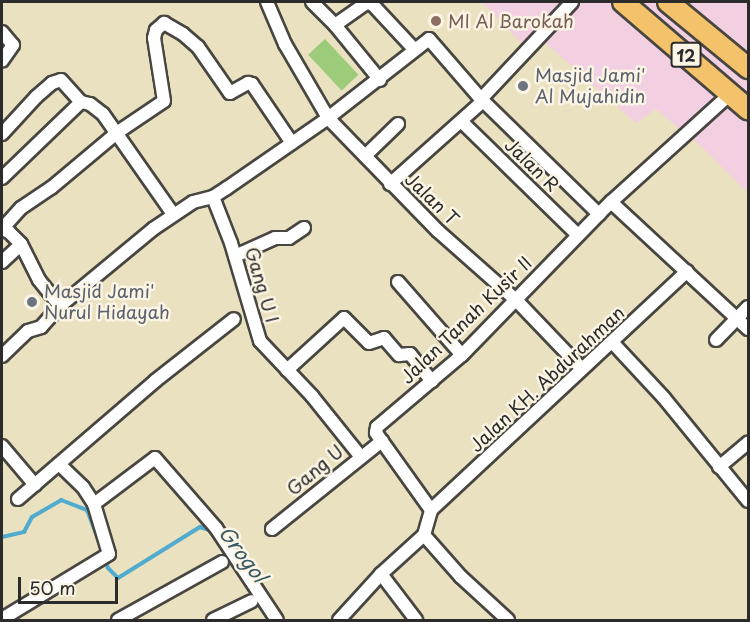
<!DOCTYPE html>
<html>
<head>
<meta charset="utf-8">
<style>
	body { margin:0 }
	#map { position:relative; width:750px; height:622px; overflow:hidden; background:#e9e1bf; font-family:"Playpen Sans",sans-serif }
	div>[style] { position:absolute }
	.built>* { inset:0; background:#f2cfe1 }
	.green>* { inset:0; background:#9ccb7a; transform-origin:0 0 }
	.stream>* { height:4px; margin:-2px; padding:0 2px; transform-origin:2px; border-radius:2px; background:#51abce }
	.roads { filter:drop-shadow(2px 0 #484641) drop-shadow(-2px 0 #484641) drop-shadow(0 2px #484641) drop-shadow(0 -2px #484641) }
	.minor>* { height:12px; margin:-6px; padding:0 6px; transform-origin:6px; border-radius:6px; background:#fff }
	.trunk>* { height:20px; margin:-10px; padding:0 10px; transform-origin:10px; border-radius:10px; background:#f4c26a }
	.dots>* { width:16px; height:16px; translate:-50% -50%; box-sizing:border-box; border:3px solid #fcf5e5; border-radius:50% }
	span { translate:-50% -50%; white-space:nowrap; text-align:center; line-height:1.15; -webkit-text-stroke:5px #fcf5e5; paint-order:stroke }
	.shield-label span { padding:2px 4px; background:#fcf5e5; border:2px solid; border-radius:4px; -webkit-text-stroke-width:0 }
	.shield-label { font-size:16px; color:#2b2b2b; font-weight:700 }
	.education-label { font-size:18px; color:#785e54 }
	.left { translate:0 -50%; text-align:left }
	.worship-label { font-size:18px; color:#5b616d }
	.street-label { font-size:18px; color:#2b2b2b }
	.water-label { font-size:20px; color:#385864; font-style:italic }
	.frame { position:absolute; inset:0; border:3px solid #2b2b2b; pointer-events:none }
	.scale { position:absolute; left:18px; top:577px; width:100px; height:27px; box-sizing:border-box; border:3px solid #2b2b2b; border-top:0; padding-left:8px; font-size:18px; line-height:21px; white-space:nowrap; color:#2b2b2b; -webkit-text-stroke:4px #fcf5e5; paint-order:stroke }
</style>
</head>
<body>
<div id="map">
	<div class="built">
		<div style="clip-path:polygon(482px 2px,748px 2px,748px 193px,703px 148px,656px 109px,636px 123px,540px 38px,530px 52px)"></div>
	</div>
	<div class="green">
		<div style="left:325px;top:39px;width:49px;height:23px;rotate:47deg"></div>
	</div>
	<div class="stream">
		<div style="left:2px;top:537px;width:23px;rotate:-13deg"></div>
		<div style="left:24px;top:532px;width:17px;rotate:-62deg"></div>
		<div style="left:32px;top:517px;width:34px;rotate:-30deg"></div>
		<div style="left:61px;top:500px;width:28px;rotate:21deg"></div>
		<div style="left:87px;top:510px;width:39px;rotate:69deg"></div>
		<div style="left:105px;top:559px;width:9px;rotate:72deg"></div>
		<div style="left:108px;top:568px;width:14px;rotate:45deg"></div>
		<div style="left:118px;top:578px;width:97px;rotate:-31.9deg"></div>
		<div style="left:200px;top:527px;width:9px;rotate:18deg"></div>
		<div style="left:209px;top:530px;width:21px;rotate:53deg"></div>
	</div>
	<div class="roads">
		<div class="minor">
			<div style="left:267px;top:2px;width:46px;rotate:66.8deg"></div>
			<div style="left:285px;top:44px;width:86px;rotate:59.8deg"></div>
			<div style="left:328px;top:118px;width:158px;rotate:45.8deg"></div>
			<div style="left:438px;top:231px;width:106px;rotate:41.5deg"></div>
			<div style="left:517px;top:301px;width:94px;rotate:46.3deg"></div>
			<div style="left:312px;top:2px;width:33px;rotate:45deg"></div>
			<div style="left:335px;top:25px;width:38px;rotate:-35deg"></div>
			<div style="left:366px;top:3px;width:6px;rotate:9deg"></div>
			<div style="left:372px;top:4px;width:62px;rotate:47deg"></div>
			<div style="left:335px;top:25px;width:71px;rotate:50.7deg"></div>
			<div style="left:2px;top:32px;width:17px;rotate:50deg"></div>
			<div style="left:13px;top:45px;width:19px;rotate:125deg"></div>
			<div style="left:481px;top:99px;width:133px;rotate:-46.8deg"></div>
			<div style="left:461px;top:121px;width:163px;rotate:44.3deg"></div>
			<div style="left:2px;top:134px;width:50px;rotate:-47.4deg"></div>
			<div style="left:36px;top:97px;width:21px;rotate:-41deg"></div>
			<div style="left:52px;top:83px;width:9px;rotate:-18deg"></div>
			<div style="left:61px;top:80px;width:30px;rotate:48deg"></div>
			<div style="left:81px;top:102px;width:9px;rotate:13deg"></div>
			<div style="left:90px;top:104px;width:16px;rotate:38deg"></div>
			<div style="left:103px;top:114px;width:122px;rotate:55deg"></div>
			<div style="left:365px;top:156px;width:46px;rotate:-44.1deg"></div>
			<div style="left:2px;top:178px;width:110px;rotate:-43.9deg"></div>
			<div style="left:390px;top:184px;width:125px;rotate:-41.7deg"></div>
			<div style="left:213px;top:197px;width:49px;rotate:68.6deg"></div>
			<div style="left:231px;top:243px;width:102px;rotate:73.5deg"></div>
			<div style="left:260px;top:341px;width:76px;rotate:46.6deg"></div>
			<div style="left:312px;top:396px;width:77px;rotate:51.3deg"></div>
			<div style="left:611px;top:202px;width:187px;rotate:42.8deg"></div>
			<div style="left:2px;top:229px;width:28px;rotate:-48deg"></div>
			<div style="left:21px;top:208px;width:36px;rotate:-34deg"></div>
			<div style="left:51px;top:188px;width:87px;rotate:-39.9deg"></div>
			<div style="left:118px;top:132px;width:55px;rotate:-34deg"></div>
			<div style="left:164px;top:101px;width:64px;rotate:-99deg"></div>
			<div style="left:154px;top:38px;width:8px;rotate:-76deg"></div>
			<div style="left:156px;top:30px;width:11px;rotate:-41deg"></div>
			<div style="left:164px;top:23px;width:22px;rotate:30deg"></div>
			<div style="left:183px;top:34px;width:20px;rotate:41deg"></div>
			<div style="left:198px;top:47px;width:56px;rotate:55.2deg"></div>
			<div style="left:230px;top:93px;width:21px;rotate:-29deg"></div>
			<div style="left:248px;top:83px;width:4px;rotate:14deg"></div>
			<div style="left:252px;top:84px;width:71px;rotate:55.9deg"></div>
			<div style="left:2px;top:229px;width:8px;rotate:23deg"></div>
			<div style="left:9px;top:232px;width:17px;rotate:45deg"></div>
			<div style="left:21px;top:244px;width:40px;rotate:63.4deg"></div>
			<div style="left:39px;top:280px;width:33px;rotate:51deg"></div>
			<div style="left:235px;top:256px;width:44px;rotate:-24.2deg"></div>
			<div style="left:275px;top:238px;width:14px"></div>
			<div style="left:289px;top:238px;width:18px;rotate:-34deg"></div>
			<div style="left:2px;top:262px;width:26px;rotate:-43deg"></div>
			<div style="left:398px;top:282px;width:97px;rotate:48.8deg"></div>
			<div style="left:716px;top:340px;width:46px;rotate:-45.9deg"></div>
			<div style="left:612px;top:342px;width:76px;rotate:47.1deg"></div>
			<div style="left:664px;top:398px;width:133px;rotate:50.8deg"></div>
			<div style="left:2px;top:356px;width:36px;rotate:-44deg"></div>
			<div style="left:28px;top:331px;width:14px;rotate:-17deg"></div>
			<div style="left:41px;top:327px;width:28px;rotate:-48deg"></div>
			<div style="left:60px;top:306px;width:121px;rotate:-39.6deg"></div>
			<div style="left:153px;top:229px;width:48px;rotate:-34deg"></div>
			<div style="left:193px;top:202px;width:21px;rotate:-14deg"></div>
			<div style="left:213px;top:197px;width:17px;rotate:-33deg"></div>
			<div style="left:227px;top:188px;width:123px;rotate:-34.7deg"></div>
			<div style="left:328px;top:118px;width:128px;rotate:-38deg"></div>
			<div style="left:429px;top:39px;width:79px;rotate:49.1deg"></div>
			<div style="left:481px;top:99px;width:165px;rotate:44.3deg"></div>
			<div style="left:287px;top:370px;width:77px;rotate:-42.4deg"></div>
			<div style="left:344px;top:318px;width:35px;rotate:45deg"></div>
			<div style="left:369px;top:343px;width:16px;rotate:-18deg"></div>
			<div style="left:384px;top:338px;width:23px;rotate:49deg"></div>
			<div style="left:399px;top:355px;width:11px;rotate:-5deg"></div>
			<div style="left:410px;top:354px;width:35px;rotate:51deg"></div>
			<div style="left:2px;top:446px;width:51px;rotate:49.8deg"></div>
			<div style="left:59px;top:464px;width:33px;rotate:44deg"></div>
			<div style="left:83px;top:487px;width:20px;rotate:57deg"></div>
			<div style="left:719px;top:467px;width:38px;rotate:-40deg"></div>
			<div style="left:18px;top:499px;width:181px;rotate:-40.7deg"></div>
			<div style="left:155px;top:381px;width:100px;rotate:-38.1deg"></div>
			<div style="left:431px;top:510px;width:350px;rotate:-43deg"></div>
			<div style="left:272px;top:529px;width:141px;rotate:-38.7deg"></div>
			<div style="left:381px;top:574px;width:58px;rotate:52.7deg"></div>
			<div style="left:2px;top:619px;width:125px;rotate:-31.3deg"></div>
			<div style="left:109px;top:554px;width:52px;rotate:-106.7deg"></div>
			<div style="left:94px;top:504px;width:76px;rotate:-37deg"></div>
			<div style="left:155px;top:458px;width:93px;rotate:48.9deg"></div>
			<div style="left:216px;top:528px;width:110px;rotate:56.5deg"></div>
			<div style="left:118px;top:620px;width:119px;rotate:-29.1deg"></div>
			<div style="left:213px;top:620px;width:43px;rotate:-26deg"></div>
			<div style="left:339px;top:620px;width:62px;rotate:-47.6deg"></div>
			<div style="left:381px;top:574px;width:58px;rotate:-42.2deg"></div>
			<div style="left:508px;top:620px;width:64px;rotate:-137.5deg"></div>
			<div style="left:461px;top:577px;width:56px;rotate:-131.4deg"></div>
			<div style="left:424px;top:535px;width:26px;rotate:-74deg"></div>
			<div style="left:431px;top:510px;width:95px;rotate:-125.5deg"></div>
			<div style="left:376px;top:433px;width:6px;rotate:-81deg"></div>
			<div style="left:377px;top:427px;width:111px;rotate:-40.3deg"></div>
			<div style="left:462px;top:355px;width:214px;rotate:-45.8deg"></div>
			<div style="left:611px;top:202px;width:162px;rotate:-42.2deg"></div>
		</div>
		<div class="trunk">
			<div style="left:623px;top:2px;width:165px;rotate:40.6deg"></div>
			<div style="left:668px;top:2px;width:104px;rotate:39.5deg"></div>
		</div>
	</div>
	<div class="dots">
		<div style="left:436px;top:21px;background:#8d6e63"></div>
		<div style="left:523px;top:86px;background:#6b7280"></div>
		<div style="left:32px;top:302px;background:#6b7280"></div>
	</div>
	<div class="shield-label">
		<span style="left:686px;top:55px">12</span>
	</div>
	<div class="education-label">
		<span class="left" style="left:448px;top:21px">MI Al Barokah</span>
	</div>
	<div class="worship-label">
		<span class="left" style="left:535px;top:86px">Masjid Jami'<br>Al Mujahidin</span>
		<span class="left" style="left:44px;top:302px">Masjid Jami'<br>Nurul Hidayah</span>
	</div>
	<div class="street-label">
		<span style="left:532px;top:165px;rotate:44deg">Jalan R</span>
		<span style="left:432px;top:199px;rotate:44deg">Jalan T</span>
		<span style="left:262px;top:285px;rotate:74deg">Gang U I</span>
		<span style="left:466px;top:320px;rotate:-44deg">Jalan Tanah Kusir II</span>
		<span style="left:547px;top:379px;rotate:-43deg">Jalan KH. Abdurahman</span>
		<span style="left:315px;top:470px;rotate:-40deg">Gang U</span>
	</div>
	<div class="water-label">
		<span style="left:243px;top:554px;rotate:53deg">Grogol</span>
	</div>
	<div class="frame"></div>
	<div class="scale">50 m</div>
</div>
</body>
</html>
